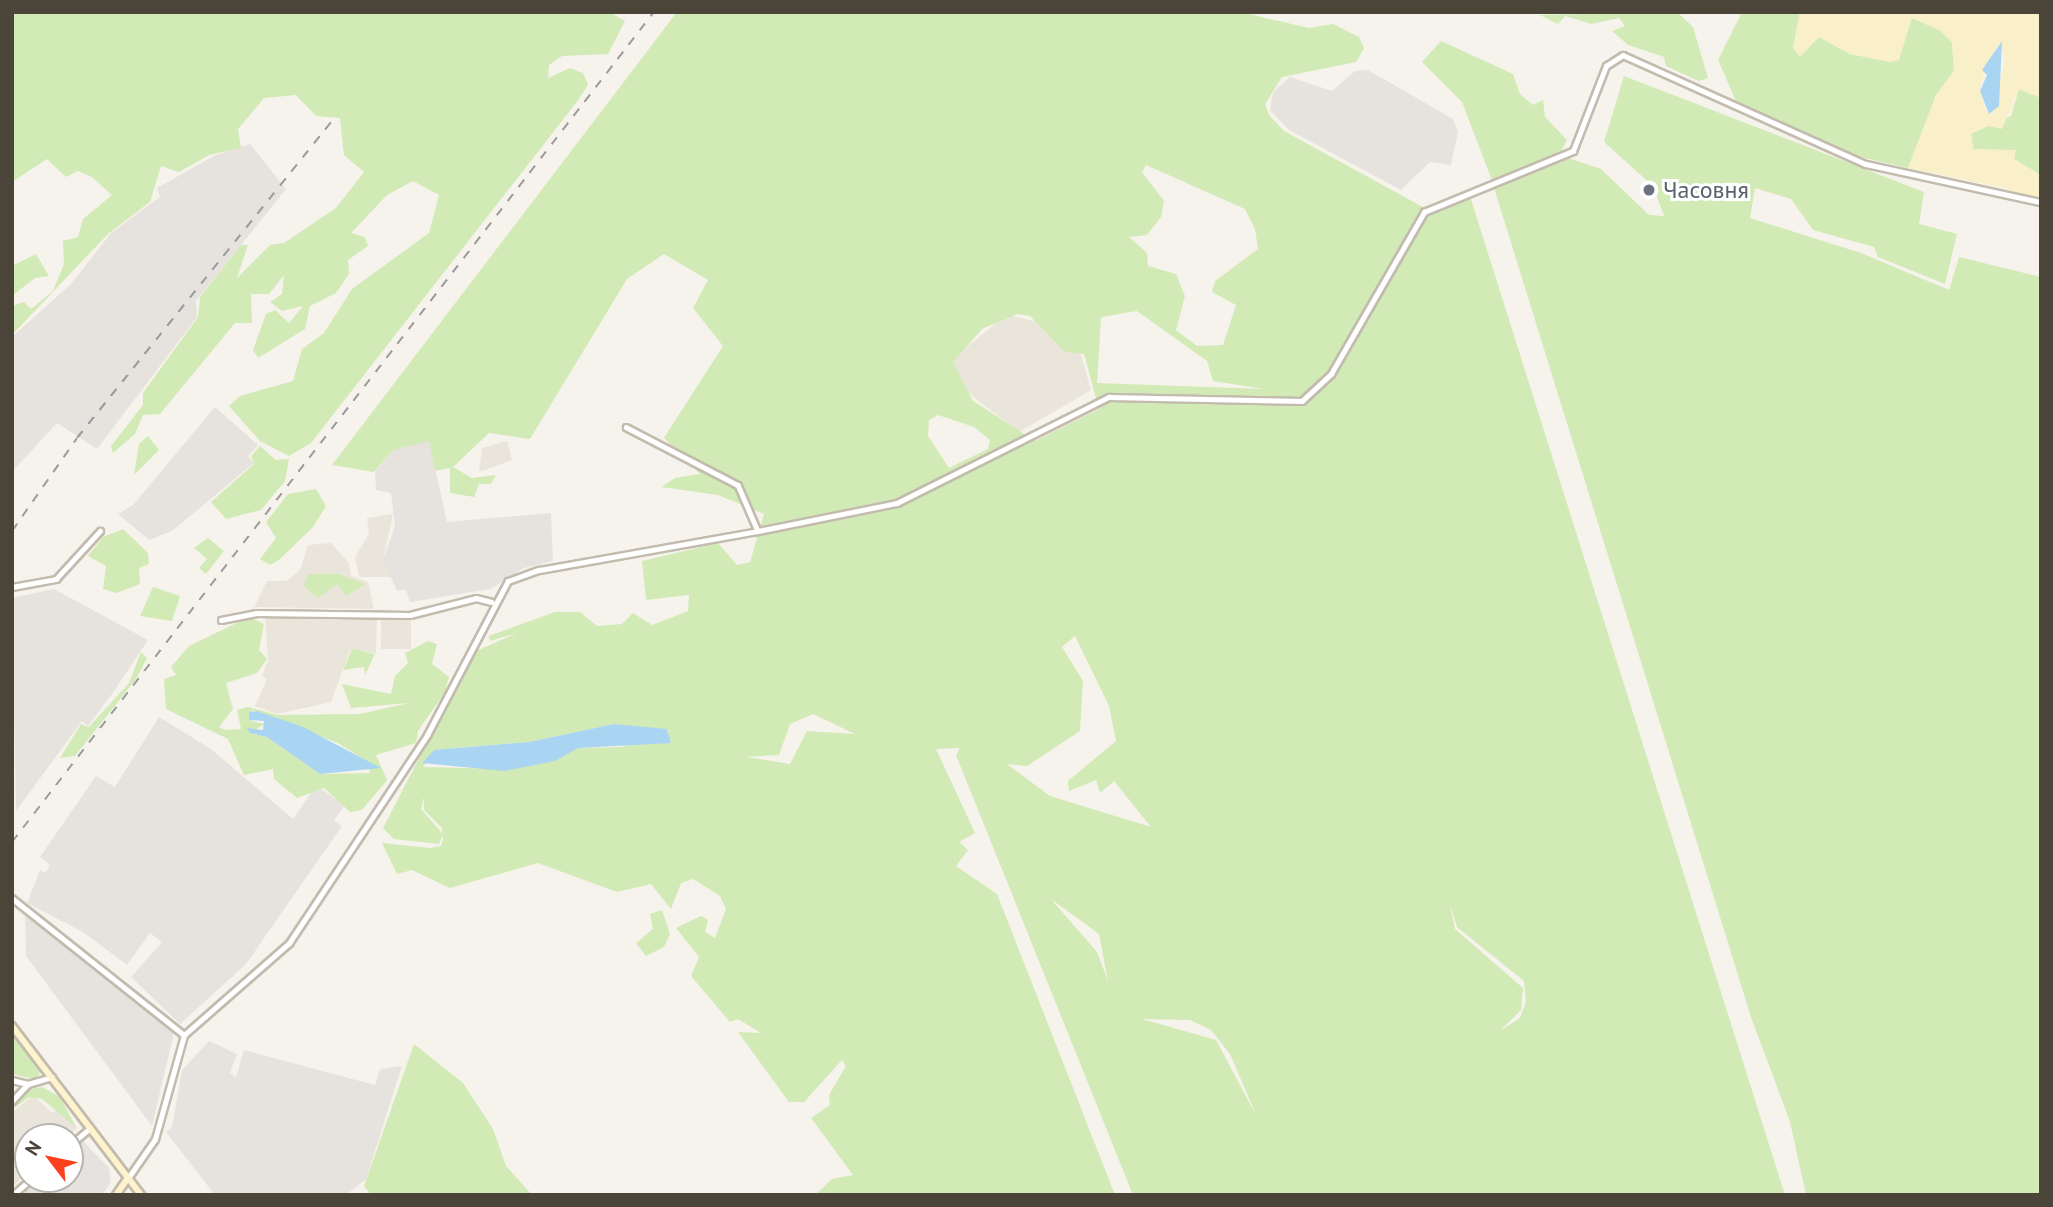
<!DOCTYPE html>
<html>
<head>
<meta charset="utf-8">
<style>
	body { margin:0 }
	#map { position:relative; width:2053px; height:1207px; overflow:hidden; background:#f6f3ec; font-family:"PT Sans",sans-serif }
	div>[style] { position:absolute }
	.residential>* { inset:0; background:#eae5da; transform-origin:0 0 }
	.industrial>* { inset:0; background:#e6e2dd }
	.green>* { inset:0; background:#d2eab5 }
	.sand>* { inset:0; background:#f9efc9 }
	.parking>* { inset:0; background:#e5e3e0 }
	.water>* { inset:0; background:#a9d4f2 }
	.roads { filter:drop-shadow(2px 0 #c2bbae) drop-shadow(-2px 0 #c2bbae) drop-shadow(0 2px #c2bbae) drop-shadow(0 -2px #c2bbae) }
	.minor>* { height:4.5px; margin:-2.25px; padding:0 2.25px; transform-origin:2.25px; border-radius:2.25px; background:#fff }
	.tertiary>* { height:5px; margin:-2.5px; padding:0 2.5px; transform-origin:2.5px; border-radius:2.5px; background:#fff }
	.secondary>* { height:6px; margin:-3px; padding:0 3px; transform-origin:3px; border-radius:3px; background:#fff3cd }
	.rail>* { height:2px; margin-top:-1px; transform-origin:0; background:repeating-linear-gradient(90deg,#9a9a9a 0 9px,transparent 0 18px) }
	.dots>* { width:19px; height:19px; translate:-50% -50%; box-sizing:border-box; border:4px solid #fff; border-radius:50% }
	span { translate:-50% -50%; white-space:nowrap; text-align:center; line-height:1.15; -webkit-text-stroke:6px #fff; paint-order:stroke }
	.worship-label { font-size:24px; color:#5b616d }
	.left { translate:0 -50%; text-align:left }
	.frame { position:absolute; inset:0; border:14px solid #4b4439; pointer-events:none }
	.north { position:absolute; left:14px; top:1123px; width:70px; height:70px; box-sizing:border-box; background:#fff; border:2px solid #b7b4b0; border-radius:50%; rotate:302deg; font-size:19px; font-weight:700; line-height:28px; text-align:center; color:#4b4439 }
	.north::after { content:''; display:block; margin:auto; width:24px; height:32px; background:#fc3f1d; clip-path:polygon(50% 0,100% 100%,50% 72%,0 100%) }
</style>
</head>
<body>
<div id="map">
	<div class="residential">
		<div style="clip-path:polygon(1007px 314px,1040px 323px,1079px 348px,1091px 390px,1019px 432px,953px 381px,950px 361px)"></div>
		<div style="clip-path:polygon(507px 441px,512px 460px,479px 472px,482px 448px)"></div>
		<div style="clip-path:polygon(393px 514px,383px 560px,391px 577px,359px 577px,355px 558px,369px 533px,367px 518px)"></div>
		<div style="clip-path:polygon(331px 543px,349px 563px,351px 576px,368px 582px,374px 609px,254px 607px,267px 581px,286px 581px,300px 570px,308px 545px)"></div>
		<div style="clip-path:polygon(265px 616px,377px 619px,376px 653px,350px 650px,331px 702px,277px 714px,255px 706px,267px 679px,262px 676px,268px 661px)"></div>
		<div style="left:381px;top:619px;width:30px;height:30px"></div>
		<div style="clip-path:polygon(33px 1095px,52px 1113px,61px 1107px,77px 1128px,67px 1137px,28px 1137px,28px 1173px,12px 1187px,12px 1113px)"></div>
	</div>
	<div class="industrial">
		<div style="clip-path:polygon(1368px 70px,1453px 119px,1458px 132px,1451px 165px,1430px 162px,1401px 190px,1289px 130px,1270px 110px,1273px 92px,1290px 77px,1332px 91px,1355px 71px)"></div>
		<div style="clip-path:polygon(250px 144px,286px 189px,196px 301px,197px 317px,97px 449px,57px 423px,12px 472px,12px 337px,71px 284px,111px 233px,160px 197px,157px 188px,214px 156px)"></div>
		<div style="clip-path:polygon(215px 407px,258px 445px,248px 456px,254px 463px,172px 531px,149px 540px,118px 514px,133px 505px)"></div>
		<div style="clip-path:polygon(429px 440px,447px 522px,551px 513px,553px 561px,524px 568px,490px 589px,410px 602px,406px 590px,397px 591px,383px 560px,395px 526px,391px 493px,376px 490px,375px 472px,393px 450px)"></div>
		<div style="clip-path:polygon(54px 589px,148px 640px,112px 694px,88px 726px,82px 721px,16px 811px,12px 598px)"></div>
		<div style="clip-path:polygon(159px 717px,211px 749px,293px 819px,316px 786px,345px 805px,334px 820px,342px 826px,246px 964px,180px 1024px,131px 977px,162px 942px,150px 933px,127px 965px,83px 932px,27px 903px,40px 870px,45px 873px,50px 865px,40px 857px,96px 776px,115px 787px)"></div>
		<div style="clip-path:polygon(25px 910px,174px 1033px,152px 1126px,26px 956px)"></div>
		<div style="clip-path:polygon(209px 1041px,237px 1054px,230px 1073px,236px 1077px,244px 1050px,375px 1085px,380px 1069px,402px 1066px,366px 1179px,346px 1195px,215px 1195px,166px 1132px,172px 1127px,182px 1070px)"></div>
	</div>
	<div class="green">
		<div style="clip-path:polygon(12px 12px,609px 12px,625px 21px,608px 54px,562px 56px,549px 65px,548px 78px,570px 68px,583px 73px,588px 85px,579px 99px,311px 443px,289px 456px,260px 441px,229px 406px,240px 396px,293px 381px,302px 349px,324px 333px,352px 289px,429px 233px,439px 195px,413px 181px,387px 195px,351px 233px,365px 237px,368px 246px,348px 260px,349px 274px,336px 293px,310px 306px,305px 329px,258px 358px,253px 350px,266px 314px,275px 310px,289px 323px,303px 306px,282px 311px,270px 302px,282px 294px,284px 275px,269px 294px,251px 294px,252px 323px,235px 323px,160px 414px,143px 415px,135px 434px,113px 453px,111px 446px,143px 405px,143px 393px,198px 317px,200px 297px,241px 245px,248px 245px,237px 278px,270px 245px,284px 243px,336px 208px,364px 172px,344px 155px,340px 118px,316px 116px,296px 95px,264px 98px,238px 129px,241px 148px,209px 155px,179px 172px,161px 166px,150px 202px,108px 234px,12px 335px,12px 306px,24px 302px,31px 309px,53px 291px,64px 264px,63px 241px,78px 237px,83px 219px,112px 195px,92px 177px,78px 171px,66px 177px,47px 159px,12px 182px)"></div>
		<div style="clip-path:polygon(evenodd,677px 12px,1240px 12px,1309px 28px,1333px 24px,1359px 37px,1364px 48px,1356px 62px,1282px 77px,1265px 104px,1269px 115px,1284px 131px,1432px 212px,1470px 196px,1785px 1195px,1133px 1195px,956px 755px,960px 748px,936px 749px,975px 833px,959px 842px,968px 850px,956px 866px,997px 894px,1115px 1195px,815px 1195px,832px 1179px,853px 1175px,811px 1118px,830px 1105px,829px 1095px,846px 1066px,842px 1060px,804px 1102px,789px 1102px,738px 1032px,761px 1033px,738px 1019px,730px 1022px,691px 976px,699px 957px,676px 928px,701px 916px,708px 920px,705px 932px,715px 938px,726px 909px,720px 896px,693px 879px,681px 883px,671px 909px,651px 884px,617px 892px,538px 863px,450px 888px,412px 870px,397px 874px,382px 843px,430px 848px,441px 846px,443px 839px,442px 828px,424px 810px,424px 797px,421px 809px,443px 834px,439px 844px,394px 839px,383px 828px,474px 652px,517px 633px,490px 641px,489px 636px,555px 612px,580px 612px,597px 626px,622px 624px,633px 613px,652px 625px,688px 611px,689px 595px,646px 600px,642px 561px,718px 543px,737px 565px,750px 562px,764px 514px,718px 495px,661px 487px,675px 478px,700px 474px,664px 438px,723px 346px,693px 308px,708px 280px,664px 254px,627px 279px,530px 439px,489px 433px,453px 467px,472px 478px,496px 475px,491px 484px,479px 484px,474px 497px,450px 493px,450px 468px,435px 471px,429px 441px,393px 450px,374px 472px,332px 465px,677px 12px,1146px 165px,1245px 209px,1255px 229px,1258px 249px,1215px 281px,1212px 292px,1236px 305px,1223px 345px,1197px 346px,1176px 330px,1185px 296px,1176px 274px,1148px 266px,1147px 253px,1129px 237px,1147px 235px,1161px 217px,1164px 201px,1142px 172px,1146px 165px,677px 12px,1137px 311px,1207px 361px,1213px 381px,1264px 389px,1097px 383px,1101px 317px,1137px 311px,677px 12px,1017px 314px,1030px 316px,1065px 352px,1084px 354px,1099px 409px,1035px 441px,973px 401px,953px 362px,982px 329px,1017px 314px,677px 12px,938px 415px,974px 427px,990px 440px,988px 449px,949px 468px,928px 436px,929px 420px,938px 415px,677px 12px,1075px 636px,1109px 706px,1116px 741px,1068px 781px,1069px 791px,1096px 780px,1100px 793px,1114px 781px,1151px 827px,1050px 796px,1007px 764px,1027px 766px,1080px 731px,1083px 681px,1062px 647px,1075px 636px,677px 12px,813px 714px,855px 734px,807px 731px,790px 764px,746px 757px,779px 755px,790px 724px,813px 714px,677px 12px,614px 724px,670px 731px,622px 747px,578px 748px,514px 769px,423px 767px,434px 750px,529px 742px,614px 724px,677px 12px,1051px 899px,1099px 934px,1108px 981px,1097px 952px,1051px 899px,677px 12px,1450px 904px,1457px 927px,1524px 981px,1526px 1002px,1520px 1018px,1500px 1031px,1521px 1010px,1523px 988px,1455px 929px,1450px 904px,677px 12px,1142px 1019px,1190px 1020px,1211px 1030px,1230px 1054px,1257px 1117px,1216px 1040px,1142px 1019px)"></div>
		<div style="clip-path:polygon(1677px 12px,1693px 27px,1708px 78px,1699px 81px,1666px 66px,1664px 57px,1628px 45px,1612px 31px,1625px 26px,1619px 18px,1592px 24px,1565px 16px,1558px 24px,1540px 15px)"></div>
		<div style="clip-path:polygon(1742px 12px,1800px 12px,1793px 48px,1819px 37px,1850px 54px,1891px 62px,1912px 18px,1941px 31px,1952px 42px,1954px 71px,1936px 95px,1908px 168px,1856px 156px,1736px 101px,1718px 60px)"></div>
		<div style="clip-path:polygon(1441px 41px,1513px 74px,1520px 94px,1533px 105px,1543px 100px,1545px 117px,1567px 140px,1559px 155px,1601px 169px,1649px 215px,1664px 216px,1653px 186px,1604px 142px,1624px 76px,1924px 192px,1919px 224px,1957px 234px,1945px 284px,1878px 257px,1874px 247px,1813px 230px,1791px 199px,1755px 188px,1750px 218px,1861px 253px,1949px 290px,1959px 257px,2041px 277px,2041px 1195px,1806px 1195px,1790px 1122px,1751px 1017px,1491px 178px,1462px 102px,1422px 62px)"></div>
		<div style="clip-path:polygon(2019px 89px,2041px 98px,2041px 175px,2014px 159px,2015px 151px,1973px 149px,1971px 133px,2011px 116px)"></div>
		<div style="clip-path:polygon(36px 254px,49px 276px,35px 278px,12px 296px,12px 266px)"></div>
		<div style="clip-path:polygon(148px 436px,159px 450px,134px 475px,139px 444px)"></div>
		<div style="clip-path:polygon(260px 446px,276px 460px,289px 459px,285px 481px,261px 510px,226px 519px,211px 502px,254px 464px,251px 456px)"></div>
		<div style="clip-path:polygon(316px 489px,326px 506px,313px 527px,279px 560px,270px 565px,260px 559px,276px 538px,266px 522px,288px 494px)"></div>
		<div style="clip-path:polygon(123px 529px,148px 553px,149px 564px,139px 568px,140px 584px,117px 593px,103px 589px,106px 566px,88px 556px,103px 537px)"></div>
		<div style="clip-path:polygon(208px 538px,224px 551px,206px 574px,199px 568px,207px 559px,194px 548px)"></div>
		<div style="clip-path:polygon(308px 574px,339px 574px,365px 584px,346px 596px,337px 584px,318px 598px,304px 586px)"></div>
		<div style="clip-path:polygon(153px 587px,180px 596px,172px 621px,140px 616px)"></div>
		<div style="clip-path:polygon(evenodd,249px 617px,264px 624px,259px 650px,267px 659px,257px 673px,226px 683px,233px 709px,219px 727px,225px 730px,241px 729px,237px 710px,248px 707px,278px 715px,360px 714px,409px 703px,351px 708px,342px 684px,391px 694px,395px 676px,408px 663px,405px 653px,428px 641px,437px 644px,432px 664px,449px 677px,445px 692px,418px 731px,416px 743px,376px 755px,387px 780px,362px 810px,350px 812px,324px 788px,297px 798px,274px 779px,273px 769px,244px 775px,228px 739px,166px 709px,164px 679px,176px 675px,171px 667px,189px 646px,249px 617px,253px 710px,338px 743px,362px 758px,371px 773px,320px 774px,267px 737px,250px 733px,265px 724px,251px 721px,253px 710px)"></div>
		<div style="clip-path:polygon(352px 649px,375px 654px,365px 675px,364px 667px,343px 670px)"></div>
		<div style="clip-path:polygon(141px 652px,147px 658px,136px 679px,75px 756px,60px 758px,81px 724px,89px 727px,129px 683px)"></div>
		<div style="clip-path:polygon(662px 910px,670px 934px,664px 947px,646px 956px,636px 943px,653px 929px,650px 914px)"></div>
		<div style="clip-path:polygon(14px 1034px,41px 1069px,37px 1080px,12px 1074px)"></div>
		<div style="clip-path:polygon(414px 1044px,463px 1083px,493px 1129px,506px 1166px,532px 1195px,371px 1195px,364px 1186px)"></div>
		<div style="clip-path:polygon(42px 1087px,60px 1097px,76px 1127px,42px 1099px,29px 1097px,12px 1110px,25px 1090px)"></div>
	</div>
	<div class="sand">
		<div style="clip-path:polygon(evenodd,1800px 12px,2041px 12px,2041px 98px,2019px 89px,2002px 129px,1988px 126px,1971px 134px,1973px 149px,2016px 150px,2014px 160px,2041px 175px,2041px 206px,2005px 188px,1908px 168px,1936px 95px,1954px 71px,1952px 42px,1941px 31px,1912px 18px,1899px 60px,1891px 62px,1850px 54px,1819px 37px,1800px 57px,1793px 48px,1800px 12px,2000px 42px,2005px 59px,1993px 114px,1986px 112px,1980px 90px,1985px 66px,2000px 42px)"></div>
	</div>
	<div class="parking">
		<div style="clip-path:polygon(83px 1141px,109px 1168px,111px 1182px,102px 1195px,22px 1195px,40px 1179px,70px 1179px,70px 1153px)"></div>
	</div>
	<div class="water">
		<div style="clip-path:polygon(2002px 41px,1999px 106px,1989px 114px,1980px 91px,1987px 75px,1982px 70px)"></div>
		<div style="clip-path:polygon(257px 711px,303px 727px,381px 768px,320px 774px,267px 737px,250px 733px,247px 728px,263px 730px,264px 721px,249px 720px,249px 712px)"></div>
		<div style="clip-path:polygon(614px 724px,667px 729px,671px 743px,578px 748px,555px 761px,504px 771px,422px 763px,434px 750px,529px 742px)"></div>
	</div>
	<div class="roads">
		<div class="minor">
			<div style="left:626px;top:427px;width:126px;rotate:27.4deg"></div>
			<div style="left:738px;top:485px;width:50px;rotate:66.5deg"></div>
			<div style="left:758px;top:531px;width:142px;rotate:-11.4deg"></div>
			<div style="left:897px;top:503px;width:237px;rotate:-26.6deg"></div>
			<div style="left:1109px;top:397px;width:193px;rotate:1.2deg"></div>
			<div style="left:1302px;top:401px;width:40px;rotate:-43deg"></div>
			<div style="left:1331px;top:374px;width:187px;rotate:-60.1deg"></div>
			<div style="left:1424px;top:212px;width:161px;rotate:-22.3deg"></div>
			<div style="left:1573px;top:151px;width:91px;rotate:-68.8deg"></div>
			<div style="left:1606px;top:66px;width:20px;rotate:-33deg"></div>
			<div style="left:1623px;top:55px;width:266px;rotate:24.2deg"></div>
			<div style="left:1866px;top:164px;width:179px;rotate:12.3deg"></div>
			<div style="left:12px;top:587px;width:45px;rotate:-10.3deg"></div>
			<div style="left:56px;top:579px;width:65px;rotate:-47.5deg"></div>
			<div style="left:221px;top:620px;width:36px;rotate:-11deg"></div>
			<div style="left:256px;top:613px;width:154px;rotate:0.7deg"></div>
			<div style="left:410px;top:615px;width:68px;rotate:-14.4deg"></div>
			<div style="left:476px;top:598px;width:16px;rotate:14deg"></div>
			<div style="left:12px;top:898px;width:220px;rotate:38.5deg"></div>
			<div style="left:12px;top:1080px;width:16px;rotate:14deg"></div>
			<div style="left:12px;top:1101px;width:23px;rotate:-47deg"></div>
			<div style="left:28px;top:1084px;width:25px;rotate:-16deg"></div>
			<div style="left:70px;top:1145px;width:26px;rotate:-40deg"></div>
			<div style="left:13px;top:1195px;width:24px;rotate:-42deg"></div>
		</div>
		<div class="tertiary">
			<div style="left:128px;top:1178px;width:47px;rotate:-55.3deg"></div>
			<div style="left:155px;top:1139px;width:108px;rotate:-74.4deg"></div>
			<div style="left:184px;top:1035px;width:140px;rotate:-41.2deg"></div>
			<div style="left:289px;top:943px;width:250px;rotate:-56.4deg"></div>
			<div style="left:427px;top:735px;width:174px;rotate:-62.3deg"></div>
			<div style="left:508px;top:581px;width:33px;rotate:-20deg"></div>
			<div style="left:539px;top:570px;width:222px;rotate:-10.1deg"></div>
		</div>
		<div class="secondary">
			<div style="left:12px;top:1026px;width:213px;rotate:52.6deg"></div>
			<div style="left:116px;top:1195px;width:21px;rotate:-55deg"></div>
		</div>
	</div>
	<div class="rail">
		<div style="left:12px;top:531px;width:113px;rotate:-55deg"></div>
		<div style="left:77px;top:438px;width:407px;rotate:-51.2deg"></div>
		<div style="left:12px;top:842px;width:1049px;rotate:-52.28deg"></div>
	</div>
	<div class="dots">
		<div style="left:1649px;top:190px;background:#6b7280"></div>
	</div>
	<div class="worship-label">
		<span class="left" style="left:1663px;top:190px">Часовня</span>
	</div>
	<div class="frame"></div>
	<div class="north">N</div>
</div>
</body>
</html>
